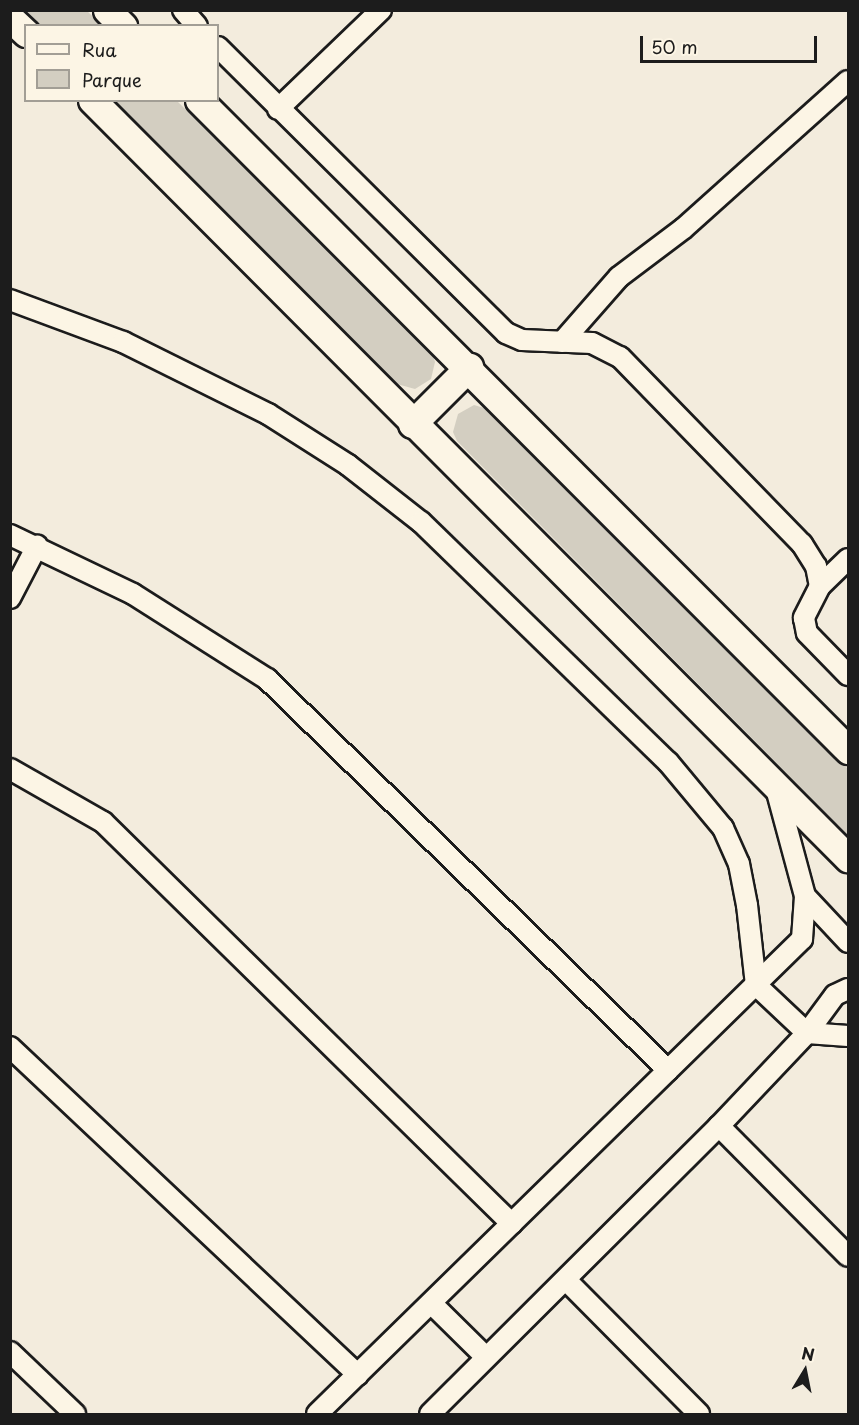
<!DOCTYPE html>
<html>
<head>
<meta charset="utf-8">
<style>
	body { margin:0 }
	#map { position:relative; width:859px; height:1425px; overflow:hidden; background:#f3ecdd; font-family:"Playpen Sans",sans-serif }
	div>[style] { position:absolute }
	.green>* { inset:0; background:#d3cec1 }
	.roads { filter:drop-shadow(2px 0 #1c1c1c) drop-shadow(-2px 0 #1c1c1c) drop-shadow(0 2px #1c1c1c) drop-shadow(0 -2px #1c1c1c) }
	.street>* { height:20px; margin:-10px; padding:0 10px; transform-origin:10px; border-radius:10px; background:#fcf5e5 }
	.secondary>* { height:27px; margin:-13.5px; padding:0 13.5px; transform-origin:13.5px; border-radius:13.5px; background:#fcf5e5 }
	span { translate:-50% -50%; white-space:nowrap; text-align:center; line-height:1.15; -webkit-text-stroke:4.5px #fcf5e5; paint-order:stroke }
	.frame { position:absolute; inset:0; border:12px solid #1c1c1c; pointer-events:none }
	.legend { position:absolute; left:24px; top:24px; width:195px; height:78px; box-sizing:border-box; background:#fcf5e5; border:2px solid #a29e95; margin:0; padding:8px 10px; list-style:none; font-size:18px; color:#1c1c1c }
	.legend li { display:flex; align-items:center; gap:12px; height:30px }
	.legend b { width:30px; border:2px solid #a29e95 }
	.north { position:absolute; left:775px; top:1341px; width:60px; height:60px; -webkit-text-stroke:4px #fcf5e5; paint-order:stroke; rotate:10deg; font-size:16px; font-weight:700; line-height:24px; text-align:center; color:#1c1c1c }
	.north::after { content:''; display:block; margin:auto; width:21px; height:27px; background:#1c1c1c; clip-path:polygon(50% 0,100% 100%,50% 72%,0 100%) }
	.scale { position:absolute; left:640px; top:36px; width:177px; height:27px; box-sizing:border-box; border:3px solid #1c1c1c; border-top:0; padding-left:8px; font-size:18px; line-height:21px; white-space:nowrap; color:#1c1c1c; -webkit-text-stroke:4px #fcf5e5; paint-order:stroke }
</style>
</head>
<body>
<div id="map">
	<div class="green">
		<div style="clip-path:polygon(22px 11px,87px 11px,102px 25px,37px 25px)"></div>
		<div style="clip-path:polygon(112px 101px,177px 101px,432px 353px,435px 362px,431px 379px,415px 389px,397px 384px)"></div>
		<div style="clip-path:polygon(474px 405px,491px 410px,848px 769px,848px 835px,457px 441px,453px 432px,458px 414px)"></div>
	</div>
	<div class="roads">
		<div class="street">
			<div style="left:183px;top:10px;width:21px;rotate:49deg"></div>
			<div style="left:218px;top:47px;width:406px;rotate:44.8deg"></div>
			<div style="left:506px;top:333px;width:17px;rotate:24deg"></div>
			<div style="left:522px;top:340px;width:70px;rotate:2.5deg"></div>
			<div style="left:592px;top:343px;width:31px;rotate:27deg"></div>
			<div style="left:620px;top:357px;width:261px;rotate:45.8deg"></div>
			<div style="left:802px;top:544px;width:26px;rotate:58deg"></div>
			<div style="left:816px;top:566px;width:20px;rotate:79deg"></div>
			<div style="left:820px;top:586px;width:36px;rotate:117deg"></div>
			<div style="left:804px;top:618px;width:15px;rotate:79deg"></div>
			<div style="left:807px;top:633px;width:59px;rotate:45.7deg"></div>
			<div style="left:278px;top:109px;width:143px;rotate:-43.9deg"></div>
			<div style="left:10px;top:300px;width:121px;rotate:20.4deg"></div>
			<div style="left:123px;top:342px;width:162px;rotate:26.4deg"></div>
			<div style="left:268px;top:414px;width:95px;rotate:32.5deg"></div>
			<div style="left:348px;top:465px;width:93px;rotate:38deg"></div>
			<div style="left:421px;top:522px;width:344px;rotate:44.2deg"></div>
			<div style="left:668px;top:762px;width:86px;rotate:50.2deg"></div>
			<div style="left:723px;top:828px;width:39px;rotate:66deg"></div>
			<div style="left:739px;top:864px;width:42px;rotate:79deg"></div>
			<div style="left:747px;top:905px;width:81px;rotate:83.6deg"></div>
			<div style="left:756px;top:985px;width:70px;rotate:43.3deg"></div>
			<div style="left:807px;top:1033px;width:41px;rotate:4.2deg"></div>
			<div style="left:562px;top:342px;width:86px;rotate:-48.8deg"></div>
			<div style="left:619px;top:277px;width:81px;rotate:-37deg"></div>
			<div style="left:684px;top:228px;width:220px;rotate:-41.9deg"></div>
			<div style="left:10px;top:535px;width:136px;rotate:25.6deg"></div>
			<div style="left:133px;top:594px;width:159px;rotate:32.4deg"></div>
			<div style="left:267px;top:679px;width:560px;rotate:44.28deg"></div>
			<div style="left:820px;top:586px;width:39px;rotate:-44deg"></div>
			<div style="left:10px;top:598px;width:59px;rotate:-62.6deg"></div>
			<div style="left:10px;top:769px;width:107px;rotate:29.7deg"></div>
			<div style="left:103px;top:822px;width:573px;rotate:44.51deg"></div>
			<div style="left:805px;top:896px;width:63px;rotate:46.9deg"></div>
			<div style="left:10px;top:1047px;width:478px;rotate:43.3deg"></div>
			<div style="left:719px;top:1126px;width:183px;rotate:45.2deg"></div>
			<div style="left:566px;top:1280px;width:189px;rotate:45.2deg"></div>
			<div style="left:431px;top:1303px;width:76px;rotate:44.5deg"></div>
			<div style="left:10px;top:1352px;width:90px;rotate:43.6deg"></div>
			<div style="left:317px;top:1414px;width:679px;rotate:-44.4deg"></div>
			<div style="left:802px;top:939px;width:43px;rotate:-86deg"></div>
			<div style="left:805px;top:896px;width:115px;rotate:-105.1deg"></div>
			<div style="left:430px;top:1414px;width:408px;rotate:-44.9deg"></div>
			<div style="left:719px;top:1126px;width:128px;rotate:-46.6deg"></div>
			<div style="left:807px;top:1033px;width:47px;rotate:-53.6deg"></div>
			<div style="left:835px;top:995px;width:14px;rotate:-25deg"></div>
		</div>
		<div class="secondary">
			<div style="left:107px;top:10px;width:23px;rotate:45deg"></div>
			<div style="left:10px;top:18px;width:22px;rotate:43deg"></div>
			<div style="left:92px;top:100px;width:1071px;rotate:45.08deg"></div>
			<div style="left:199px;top:100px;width:919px;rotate:45.04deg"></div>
			<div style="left:412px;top:424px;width:81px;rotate:-45deg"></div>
		</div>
	</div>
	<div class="frame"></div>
	<ul class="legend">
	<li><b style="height:8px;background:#fcf5e5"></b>Rua</li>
	<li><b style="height:16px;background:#d3cec1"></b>Parque</li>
	</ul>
	<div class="north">N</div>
	<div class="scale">50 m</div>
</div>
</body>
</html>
